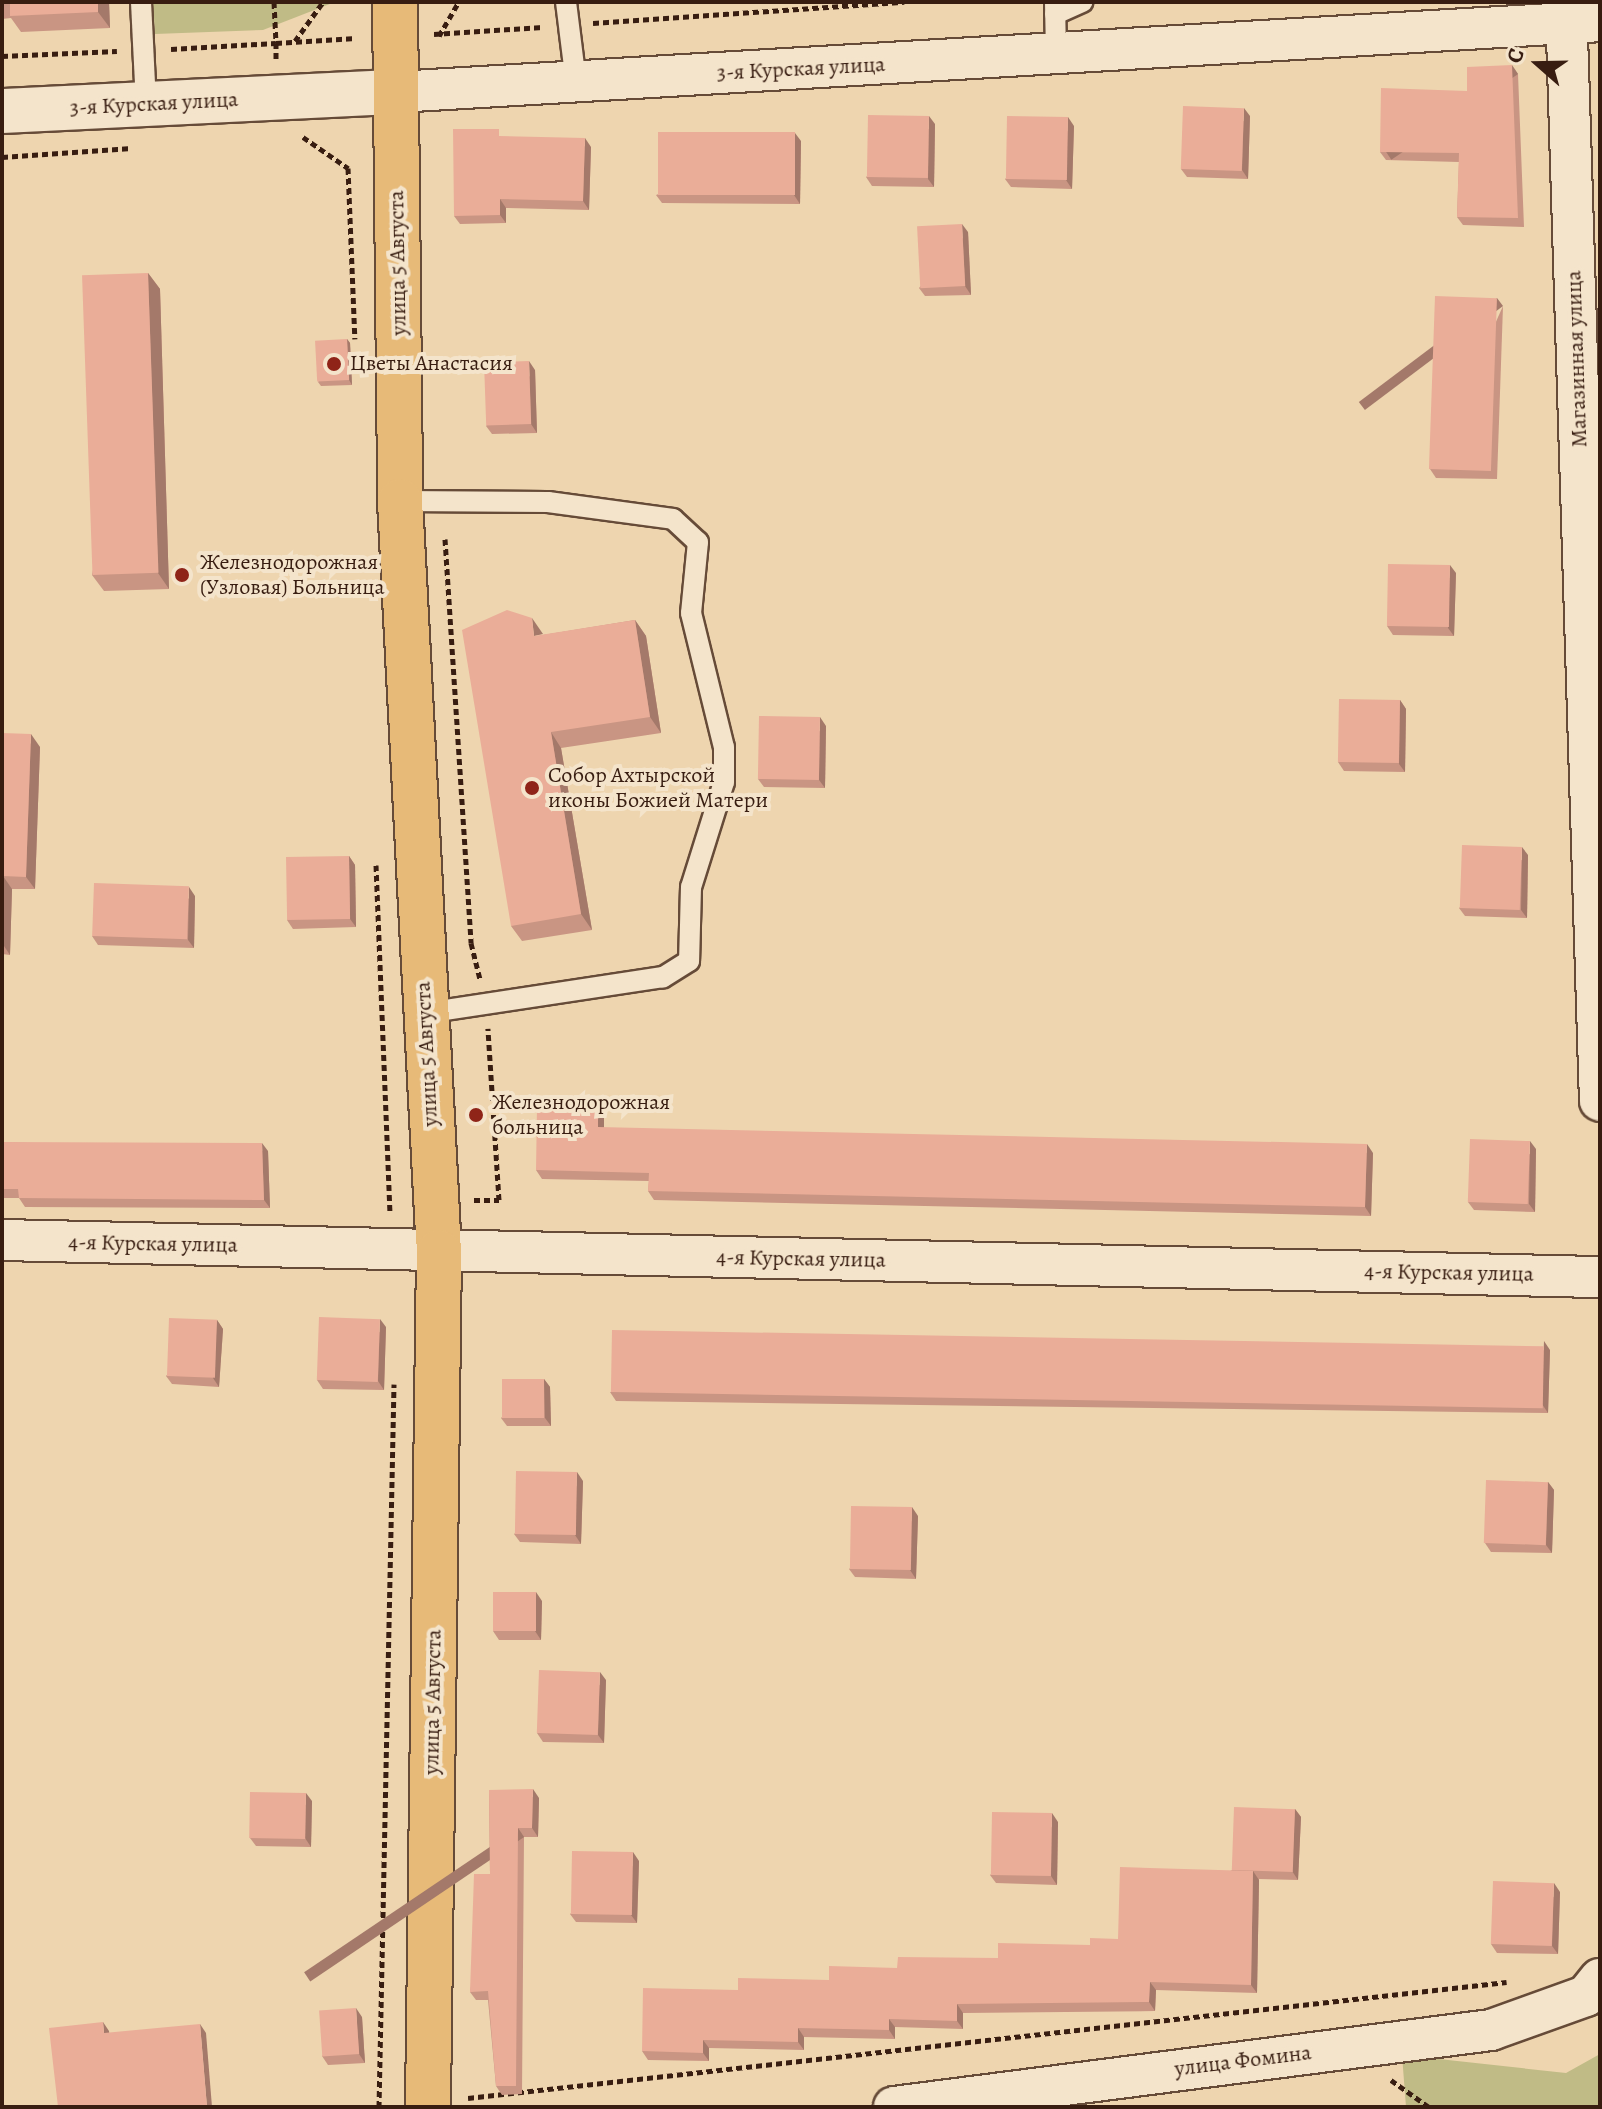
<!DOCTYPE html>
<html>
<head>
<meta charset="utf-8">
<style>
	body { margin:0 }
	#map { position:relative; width:1602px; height:2109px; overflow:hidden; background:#eed5af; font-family:Alegreya,serif }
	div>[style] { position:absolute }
	.green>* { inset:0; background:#c0bb86 }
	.path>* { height:5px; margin-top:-2.5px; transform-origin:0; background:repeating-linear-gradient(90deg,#381d11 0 6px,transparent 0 10px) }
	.roads { filter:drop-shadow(2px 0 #664b38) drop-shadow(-2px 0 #664b38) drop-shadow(0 2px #664b38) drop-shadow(0 -2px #664b38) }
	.service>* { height:20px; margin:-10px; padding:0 10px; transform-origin:10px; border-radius:10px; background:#f4e4cb }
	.minor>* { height:40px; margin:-20px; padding:0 20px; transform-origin:20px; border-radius:20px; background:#f4e4cb }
	.secondary>* { height:44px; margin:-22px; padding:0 22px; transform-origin:22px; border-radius:22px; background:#f4e4cb }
	.primary>* { height:44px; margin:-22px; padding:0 22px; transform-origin:22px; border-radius:22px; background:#e7ba78 }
	.wall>* { inset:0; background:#c99583 }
	.shaded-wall>* { inset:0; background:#a4796a; transform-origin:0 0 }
	.building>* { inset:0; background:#eaad98; transform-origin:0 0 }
	.dots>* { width:22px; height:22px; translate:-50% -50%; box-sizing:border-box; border:4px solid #f4e4cb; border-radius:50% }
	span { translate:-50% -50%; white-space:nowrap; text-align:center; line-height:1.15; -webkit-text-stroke:8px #f4e4cb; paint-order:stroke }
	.street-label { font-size:22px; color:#381d11 }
	.poi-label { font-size:22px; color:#381d11 }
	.left { translate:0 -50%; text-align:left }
	.frame { position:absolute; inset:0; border:4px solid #381d11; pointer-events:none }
	.north { position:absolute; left:1498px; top:24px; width:80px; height:80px; -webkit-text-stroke:6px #f4e4cb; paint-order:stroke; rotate:290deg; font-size:22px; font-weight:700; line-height:32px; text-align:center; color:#381d11 }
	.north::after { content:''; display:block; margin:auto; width:28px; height:36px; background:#381d11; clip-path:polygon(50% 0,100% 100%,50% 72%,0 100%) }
</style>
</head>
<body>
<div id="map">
	<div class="green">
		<div style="clip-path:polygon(153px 2px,335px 2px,263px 30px,155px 34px)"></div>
		<div style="clip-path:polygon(1600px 2054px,1600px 2107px,1406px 2107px,1402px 2055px,1566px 2073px)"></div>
	</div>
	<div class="path">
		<div style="left:274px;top:2px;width:41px;rotate:87.2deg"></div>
		<div style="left:276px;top:43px;width:80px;rotate:-3.6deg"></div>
		<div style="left:593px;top:23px;width:312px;rotate:-3.9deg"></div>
		<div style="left:434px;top:34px;width:109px;rotate:-3.7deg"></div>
		<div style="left:439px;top:36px;width:39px;rotate:-60deg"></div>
		<div style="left:295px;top:41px;width:48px;rotate:-54.3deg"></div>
		<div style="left:171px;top:49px;width:105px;rotate:-3.3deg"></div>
		<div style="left:276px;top:43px;width:16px;rotate:90deg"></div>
		<div style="left:2px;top:56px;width:115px;rotate:-2.5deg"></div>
		<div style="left:303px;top:137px;width:55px;rotate:34.6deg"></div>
		<div style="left:348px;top:168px;width:171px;rotate:87.7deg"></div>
		<div style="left:2px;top:157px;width:130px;rotate:-4deg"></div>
		<div style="left:445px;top:539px;width:405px;rotate:86.3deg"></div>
		<div style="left:471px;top:943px;width:37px;rotate:76deg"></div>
		<div style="left:376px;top:865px;width:349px;rotate:87.7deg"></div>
		<div style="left:474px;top:1200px;width:25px"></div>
		<div style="left:499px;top:1200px;width:172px;rotate:-93.7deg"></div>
		<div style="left:1391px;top:2080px;width:47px;rotate:35.4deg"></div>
		<div style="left:468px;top:2098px;width:1045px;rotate:-6.37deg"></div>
		<div style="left:379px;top:2107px;width:723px;rotate:-88.81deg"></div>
	</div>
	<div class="roads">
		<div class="service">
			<div style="left:141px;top:2px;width:102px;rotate:87.2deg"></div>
			<div style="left:566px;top:2px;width:81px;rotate:82.9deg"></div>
			<div style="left:1055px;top:2px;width:52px;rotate:88.9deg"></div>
			<div style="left:1055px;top:14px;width:30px;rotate:-24deg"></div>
			<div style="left:400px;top:501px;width:148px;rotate:0.4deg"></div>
			<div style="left:548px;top:502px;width:126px;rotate:7.7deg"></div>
			<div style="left:673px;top:519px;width:34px;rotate:43deg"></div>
			<div style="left:698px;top:542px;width:71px;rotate:95.6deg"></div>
			<div style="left:691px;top:613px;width:138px;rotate:76.2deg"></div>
			<div style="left:724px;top:747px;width:35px;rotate:90deg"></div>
			<div style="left:724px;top:782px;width:110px;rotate:107.4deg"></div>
			<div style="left:691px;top:887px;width:74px;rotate:91.5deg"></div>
			<div style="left:689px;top:961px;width:31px;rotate:148deg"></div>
			<div style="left:663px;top:977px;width:241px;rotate:171.4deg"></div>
		</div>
		<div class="minor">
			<div style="left:1566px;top:2px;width:1099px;rotate:88.23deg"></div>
			<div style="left:396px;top:92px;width:1206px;rotate:-3.37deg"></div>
			<div style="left:2px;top:1240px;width:1598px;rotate:1.33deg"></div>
			<div style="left:894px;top:2107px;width:602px;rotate:-7.35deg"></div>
			<div style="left:1491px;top:2030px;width:101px;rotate:-19.7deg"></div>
			<div style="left:1586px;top:1996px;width:22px;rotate:-51deg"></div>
		</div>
		<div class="secondary">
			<div style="left:2px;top:111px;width:394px;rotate:-2.8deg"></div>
		</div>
		<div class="primary">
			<div style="left:395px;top:2px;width:499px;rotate:89.4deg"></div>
			<div style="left:400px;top:501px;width:752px;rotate:87.03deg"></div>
			<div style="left:439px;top:1252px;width:855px;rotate:90.74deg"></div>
		</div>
	</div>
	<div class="wall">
		<div style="clip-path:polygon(2px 2px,109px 2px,110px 28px,21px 32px,11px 18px,2px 19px)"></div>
		<div style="clip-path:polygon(1518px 74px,1524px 227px,1463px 225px,1457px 217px,1459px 162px,1386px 160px,1380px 152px,1467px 91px)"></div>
		<div style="clip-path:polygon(1250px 116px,1248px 179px,1187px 177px,1181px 169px)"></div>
		<div style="clip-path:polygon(935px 124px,934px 187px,872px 186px,866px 177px)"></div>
		<div style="clip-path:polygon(1074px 126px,1072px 189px,1011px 187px,1005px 179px)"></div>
		<div style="clip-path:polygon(504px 137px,591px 147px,589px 210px,506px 208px,506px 223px,460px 224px,454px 216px)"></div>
		<div style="clip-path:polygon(801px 141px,800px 204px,662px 203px,656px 195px)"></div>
		<div style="clip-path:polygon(968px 232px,971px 295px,925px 296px,919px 288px)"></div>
		<div style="clip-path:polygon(148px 273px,160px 289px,169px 589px,104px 591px,92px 575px)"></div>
		<div style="clip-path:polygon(1503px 306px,1497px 479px,1436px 478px,1430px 469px)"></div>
		<div style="clip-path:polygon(347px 339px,350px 343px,352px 385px,321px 386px,318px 382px)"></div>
		<div style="clip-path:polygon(535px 370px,537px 433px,492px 434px,486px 426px)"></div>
		<div style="clip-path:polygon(1456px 573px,1454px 636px,1393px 635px,1387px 626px)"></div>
		<div style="clip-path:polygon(635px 620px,646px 636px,661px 733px,561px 748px,592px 930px,522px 941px,511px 926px,543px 635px)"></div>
		<div style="clip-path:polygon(1400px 700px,1406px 709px,1405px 772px,1344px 771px,1338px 762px)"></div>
		<div style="clip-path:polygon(826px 726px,825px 788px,764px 787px,758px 779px)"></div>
		<div style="clip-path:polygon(2px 733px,40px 747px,35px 889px,12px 889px,10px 955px,2px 954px)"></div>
		<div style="clip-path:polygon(1528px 855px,1527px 918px,1465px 916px,1459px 908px)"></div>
		<div style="clip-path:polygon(349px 856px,355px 865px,356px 927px,293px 929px,287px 920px)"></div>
		<div style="clip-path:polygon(195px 896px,194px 948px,98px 945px,92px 936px)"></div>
		<div style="clip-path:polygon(598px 1109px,604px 1117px,604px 1128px,1373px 1153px,1371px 1216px,654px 1200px,648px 1191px,649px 1181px,542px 1179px,536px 1170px)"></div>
		<div style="clip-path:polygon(2px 1142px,268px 1151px,270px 1208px,25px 1207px,19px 1198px,2px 1198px)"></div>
		<div style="clip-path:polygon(1536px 1149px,1535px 1212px,1474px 1210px,1468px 1202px)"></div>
		<div style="clip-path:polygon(217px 1320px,223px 1329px,219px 1387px,172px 1384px,166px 1376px)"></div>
		<div style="clip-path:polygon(386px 1327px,384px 1390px,323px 1389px,317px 1380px)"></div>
		<div style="clip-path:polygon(1550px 1350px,1548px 1413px,616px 1401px,610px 1392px)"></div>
		<div style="clip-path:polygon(544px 1379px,550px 1387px,551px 1426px,507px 1426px,501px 1418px)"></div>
		<div style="clip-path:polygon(583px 1481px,581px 1544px,520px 1542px,514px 1534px)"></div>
		<div style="clip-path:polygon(1548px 1482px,1554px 1490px,1552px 1553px,1491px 1552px,1485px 1543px)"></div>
		<div style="clip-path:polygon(918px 1516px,916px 1579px,855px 1577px,849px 1569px)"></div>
		<div style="clip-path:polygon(542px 1601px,541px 1640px,499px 1640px,493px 1631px)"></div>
		<div style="clip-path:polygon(606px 1680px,604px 1743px,543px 1742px,537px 1733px)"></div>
		<div style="clip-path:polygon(489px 1790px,539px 1798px,538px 1837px,524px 1837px,522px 2094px,502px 2095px,496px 2086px,488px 2000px,476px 2000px,470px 1992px,490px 1874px)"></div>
		<div style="clip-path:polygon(312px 1801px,311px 1847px,256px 1846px,250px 1838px)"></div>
		<div style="clip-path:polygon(1295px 1809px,1301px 1817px,1298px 1880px,1259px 1879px,1257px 1993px,1156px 1990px,1155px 2011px,963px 2013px,963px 2029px,895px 2027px,895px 2039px,804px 2037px,804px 2050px,709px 2048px,709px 2061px,648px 2060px,642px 2051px,738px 1990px,829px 1980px,897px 1968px,998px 1958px,1090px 1945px,1118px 1939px,1232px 1870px)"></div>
		<div style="clip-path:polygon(1058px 1822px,1057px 1885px,996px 1883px,990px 1875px)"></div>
		<div style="clip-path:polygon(639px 1861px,637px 1923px,576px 1922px,570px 1914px)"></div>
		<div style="clip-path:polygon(1560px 1892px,1558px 1954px,1497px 1953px,1491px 1944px)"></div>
		<div style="clip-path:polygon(362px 2017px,365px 2063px,328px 2065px,322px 2056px)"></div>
	</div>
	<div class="shaded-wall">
		<div style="clip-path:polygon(98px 2px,109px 2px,110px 28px,98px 12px)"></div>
		<div style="left:1512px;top:65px;width:11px;height:153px;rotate:56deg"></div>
		<div style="clip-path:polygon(1244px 108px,1250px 116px,1248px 179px,1242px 170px)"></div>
		<div style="clip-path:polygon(929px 116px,935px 124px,934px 187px,928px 179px)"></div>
		<div style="clip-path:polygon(1068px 117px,1074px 126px,1072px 189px,1066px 180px)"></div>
		<div style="clip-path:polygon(795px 133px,801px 141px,800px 204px,794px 195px)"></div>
		<div style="clip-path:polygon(585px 138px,591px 147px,589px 210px,583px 201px)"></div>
		<div style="clip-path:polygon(500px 199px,506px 208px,506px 223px,500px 215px)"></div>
		<div style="clip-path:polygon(962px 224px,968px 232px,971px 295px,965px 286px)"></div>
		<div style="clip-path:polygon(148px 273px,160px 289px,169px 589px,158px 573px)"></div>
		<div style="left:1497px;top:298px;width:10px;height:173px;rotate:53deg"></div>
		<div style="clip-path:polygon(347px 339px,350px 343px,352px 385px,349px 380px)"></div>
		<div style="clip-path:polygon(529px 361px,535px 370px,537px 433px,531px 424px)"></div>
		<div style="clip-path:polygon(1450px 565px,1456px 573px,1454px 636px,1448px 628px)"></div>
		<div style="clip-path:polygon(532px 618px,543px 634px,534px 636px)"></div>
		<div style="clip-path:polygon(635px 620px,646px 636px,661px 733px,650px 717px)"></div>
		<div style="clip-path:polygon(1400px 700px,1406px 709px,1405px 772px,1399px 764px)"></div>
		<div style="clip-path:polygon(820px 717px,826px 726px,825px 788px,819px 780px)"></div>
		<div style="clip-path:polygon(551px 732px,561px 748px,592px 930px,581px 914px)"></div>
		<div style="clip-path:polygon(31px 734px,40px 747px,35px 889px,26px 877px)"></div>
		<div style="clip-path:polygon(1522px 847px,1528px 855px,1527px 918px,1521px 910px)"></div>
		<div style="clip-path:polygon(349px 856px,355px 865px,356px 927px,350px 919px)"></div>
		<div style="clip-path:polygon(3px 876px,12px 889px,10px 955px,2px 943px)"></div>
		<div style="clip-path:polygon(189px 887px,195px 896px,194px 948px,188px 940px)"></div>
		<div style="clip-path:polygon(598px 1109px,604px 1117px,604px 1136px,598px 1127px)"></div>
		<div style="clip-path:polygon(1530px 1141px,1536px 1149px,1535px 1212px,1529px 1204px)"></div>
		<div style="clip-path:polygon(262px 1143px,268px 1151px,270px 1208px,264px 1200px)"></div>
		<div style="clip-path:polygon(1367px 1144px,1373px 1153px,1371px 1216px,1365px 1207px)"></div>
		<div style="clip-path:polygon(380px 1319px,386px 1327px,384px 1390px,378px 1381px)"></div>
		<div style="clip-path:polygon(217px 1320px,223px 1329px,219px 1387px,213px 1378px)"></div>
		<div style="clip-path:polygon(1544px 1341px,1550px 1350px,1548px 1413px,1542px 1404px)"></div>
		<div style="clip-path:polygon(544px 1379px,550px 1387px,551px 1426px,545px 1418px)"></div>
		<div style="clip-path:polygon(577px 1472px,583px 1481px,581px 1544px,575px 1535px)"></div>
		<div style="clip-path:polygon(1548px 1482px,1554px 1490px,1552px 1553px,1546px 1545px)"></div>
		<div style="clip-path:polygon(912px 1507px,918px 1516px,916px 1579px,910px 1570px)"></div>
		<div style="clip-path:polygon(536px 1592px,542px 1601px,541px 1640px,535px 1631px)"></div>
		<div style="clip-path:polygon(600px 1672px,606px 1680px,604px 1743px,598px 1735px)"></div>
		<div style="clip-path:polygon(533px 1789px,539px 1798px,538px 1837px,532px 1828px)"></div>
		<div style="clip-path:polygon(306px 1793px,312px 1801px,311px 1847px,305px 1838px)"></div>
		<div style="clip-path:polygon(1295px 1809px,1301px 1817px,1298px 1880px,1292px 1871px)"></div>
		<div style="clip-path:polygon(1052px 1813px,1058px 1822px,1057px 1885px,1051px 1876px)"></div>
		<div style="left:518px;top:1828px;width:11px;height:258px;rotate:56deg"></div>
		<div style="clip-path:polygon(633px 1852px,639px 1861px,637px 1923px,631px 1915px)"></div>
		<div style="clip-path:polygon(1253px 1871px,1259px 1880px,1257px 1993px,1251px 1985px)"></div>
		<div style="clip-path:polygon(1554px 1883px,1560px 1892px,1558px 1954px,1552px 1946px)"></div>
		<div style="clip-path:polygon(1150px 1982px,1156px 1990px,1155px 2011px,1149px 2002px)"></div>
		<div style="clip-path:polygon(957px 2004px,963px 2013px,963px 2029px,957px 2021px)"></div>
		<div style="clip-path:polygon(356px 2008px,362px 2017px,365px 2063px,359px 2054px)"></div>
		<div style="clip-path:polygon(889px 2019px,895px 2027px,895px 2039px,889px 2030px)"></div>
		<div style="clip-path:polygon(103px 2022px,109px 2031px,110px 2041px,104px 2033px)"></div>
		<div style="clip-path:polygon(200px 2024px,206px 2033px,212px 2107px,207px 2107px)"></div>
		<div style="clip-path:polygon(798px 2028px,804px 2037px,804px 2050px,798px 2042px)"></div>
		<div style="clip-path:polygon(703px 2040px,709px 2048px,709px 2061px,703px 2053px)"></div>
	</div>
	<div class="building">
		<div style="clip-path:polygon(10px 2px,98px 2px,98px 12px,10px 16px)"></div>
		<div style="clip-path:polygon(1512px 65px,1518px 218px,1457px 217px,1459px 153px,1380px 152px,1381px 88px,1467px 91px,1467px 67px)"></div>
		<div style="left:1183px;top:106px;width:61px;height:63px;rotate:2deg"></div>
		<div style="left:868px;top:115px;width:61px;height:62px;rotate:1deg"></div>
		<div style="left:1007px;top:116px;width:61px;height:63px;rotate:1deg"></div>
		<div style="clip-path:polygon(453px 129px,499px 129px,499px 136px,585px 138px,583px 201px,500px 199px,500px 215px,454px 216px)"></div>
		<div style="left:658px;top:132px;width:137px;height:63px"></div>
		<div style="left:962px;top:224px;width:62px;height:45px;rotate:87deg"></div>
		<div style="left:148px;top:273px;width:300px;height:66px;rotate:88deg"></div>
		<div style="left:1435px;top:296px;width:62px;height:173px;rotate:2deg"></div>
		<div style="left:347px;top:339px;width:41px;height:32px;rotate:87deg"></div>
		<div style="left:529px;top:361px;width:63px;height:45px;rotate:88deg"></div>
		<div style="left:1388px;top:564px;width:62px;height:62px;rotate:1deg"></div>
		<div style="clip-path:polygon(507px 610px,532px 618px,534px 636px,635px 620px,650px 717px,551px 732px,581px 914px,511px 926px,462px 630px)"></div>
		<div style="left:1339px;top:699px;width:61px;height:63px;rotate:1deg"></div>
		<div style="left:759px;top:716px;width:61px;height:63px;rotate:1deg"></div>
		<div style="clip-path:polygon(2px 733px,31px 734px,26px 877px,3px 876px,2px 912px)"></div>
		<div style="left:1462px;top:845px;width:60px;height:63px;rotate:2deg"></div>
		<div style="left:349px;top:856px;width:63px;height:63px;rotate:89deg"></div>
		<div style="left:94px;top:883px;width:95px;height:53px;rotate:2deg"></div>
		<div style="clip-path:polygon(537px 1107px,598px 1109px,598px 1127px,1367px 1144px,1365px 1207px,648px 1191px,649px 1173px,536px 1170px)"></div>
		<div style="left:1470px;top:1139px;width:60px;height:63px;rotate:2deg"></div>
		<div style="clip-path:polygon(2px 1142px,262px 1143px,264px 1200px,19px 1198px,18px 1189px,2px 1189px)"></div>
		<div style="left:319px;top:1317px;width:61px;height:63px;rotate:2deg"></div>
		<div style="left:169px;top:1318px;width:48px;height:58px;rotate:2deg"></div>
		<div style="left:612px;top:1330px;width:932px;height:62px;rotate:1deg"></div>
		<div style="left:502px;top:1379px;width:42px;height:39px"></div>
		<div style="left:516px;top:1471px;width:61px;height:63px;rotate:1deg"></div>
		<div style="left:1486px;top:1480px;width:62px;height:63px;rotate:2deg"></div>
		<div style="left:851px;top:1506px;width:61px;height:63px;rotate:1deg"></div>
		<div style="left:493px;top:1592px;width:43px;height:39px"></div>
		<div style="left:539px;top:1670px;width:61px;height:63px;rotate:2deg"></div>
		<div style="clip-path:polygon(533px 1789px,532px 1828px,518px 1828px,516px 2086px,496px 2086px,488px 1991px,470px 1992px,474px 1874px,490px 1874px,489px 1790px)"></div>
		<div style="left:250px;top:1792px;width:56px;height:46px;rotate:1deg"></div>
		<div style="left:1234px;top:1807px;width:61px;height:63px;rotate:2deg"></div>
		<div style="left:992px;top:1812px;width:60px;height:63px;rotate:1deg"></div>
		<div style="left:572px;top:1851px;width:61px;height:63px;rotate:1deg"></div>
		<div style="clip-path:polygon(1120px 1867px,1253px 1871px,1251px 1985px,1150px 1982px,1149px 2002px,957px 2004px,957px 2021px,889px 2019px,889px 2030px,798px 2028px,798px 2042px,703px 2040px,703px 2053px,642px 2051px,643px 1988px,738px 1990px,738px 1978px,829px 1980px,829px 1966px,897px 1968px,898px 1957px,998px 1958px,998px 1943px,1090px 1945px,1090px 1938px,1118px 1939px)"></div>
		<div style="left:1493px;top:1881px;width:61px;height:63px;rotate:2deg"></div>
		<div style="left:356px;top:2008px;width:46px;height:37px;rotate:86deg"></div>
		<div style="clip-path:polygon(103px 2022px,104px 2033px,200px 2024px,207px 2107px,58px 2107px,49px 2028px)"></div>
	</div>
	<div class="dots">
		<div style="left:334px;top:364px;background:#8f2418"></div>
		<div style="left:182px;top:575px;background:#8f2418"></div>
		<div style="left:532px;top:788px;background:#8f2418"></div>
		<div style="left:476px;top:1115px;background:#8f2418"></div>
	</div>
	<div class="street-label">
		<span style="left:801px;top:69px;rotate:-3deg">3-я Курская улица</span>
		<span style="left:154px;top:104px;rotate:-3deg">3-я Курская улица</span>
		<span style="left:398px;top:263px;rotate:-91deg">улица 5 Августа</span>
		<span style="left:1577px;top:359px;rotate:-92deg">Магазинная улица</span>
		<span style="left:427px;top:1054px;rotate:-93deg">улица 5 Августа</span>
		<span style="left:153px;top:1244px;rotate:1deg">4-я Курская улица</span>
		<span style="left:801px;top:1259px;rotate:1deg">4-я Курская улица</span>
		<span style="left:1449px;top:1273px;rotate:1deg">4-я Курская улица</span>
		<span style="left:433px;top:1702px;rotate:-89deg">улица 5 Августа</span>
		<span style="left:1243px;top:2061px;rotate:-7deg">улица Фомина</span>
	</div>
	<div class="poi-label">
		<span class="left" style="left:350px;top:364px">Цветы Анастасия</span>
		<span class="left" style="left:200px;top:575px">Железнодорожная<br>(Узловая) Больница</span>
		<span class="left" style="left:548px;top:788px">Собор Ахтырской<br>иконы Божией Матери</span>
		<span class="left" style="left:492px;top:1115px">Железнодорожная<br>больница</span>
	</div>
	<div class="frame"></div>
	<div class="north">С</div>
</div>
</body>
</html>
